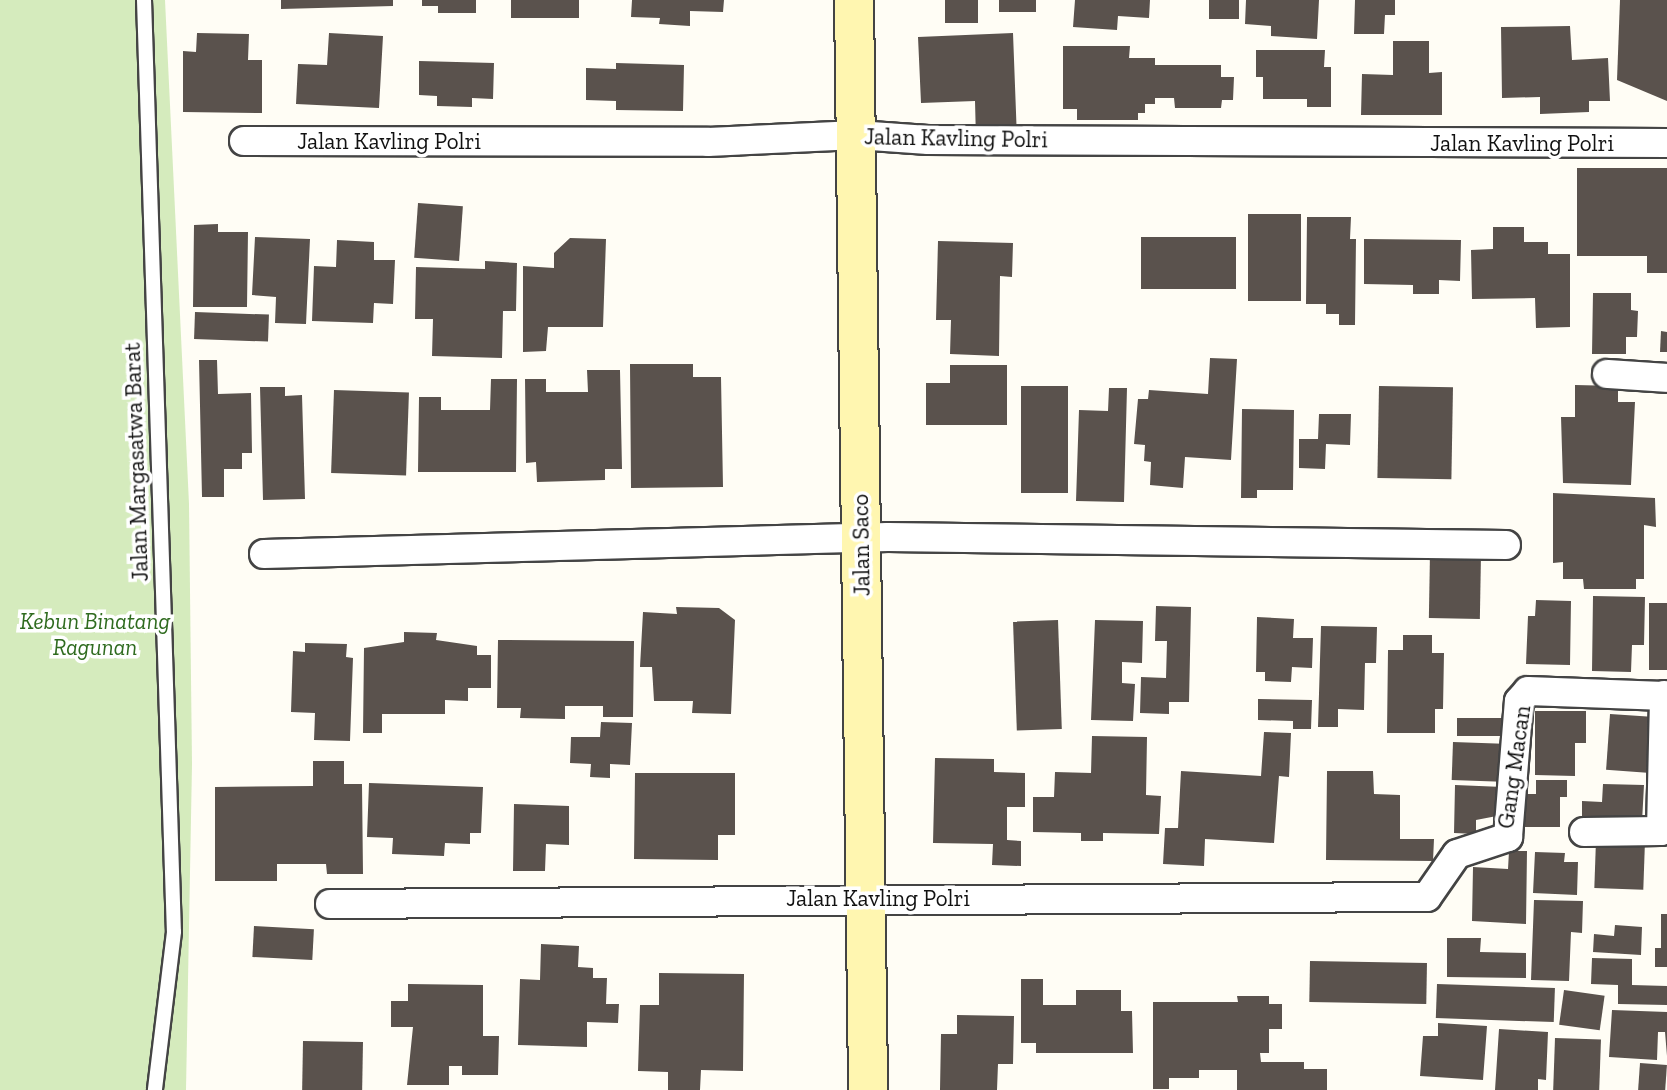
<!DOCTYPE html>
<html>
<head>
<meta charset="utf-8">
<style>
	body { margin:0 }
	#map { position:relative; width:1667px; height:1090px; overflow:hidden; background:#fffdf5; font-family:"Zilla Slab",serif }
	div>[style] { position:absolute }
	.green>* { inset:0; background:#d5ebbd }
	.building>* { inset:0; background:#5a524d; transform-origin:0 0 }
	.roads { filter:drop-shadow(2px 0 #444) drop-shadow(-2px 0 #444) drop-shadow(0 2px #444) drop-shadow(0 -2px #444) }
	.lane>* { height:14px; margin:-7px; padding:0 7px; transform-origin:7px; border-radius:7px; background:#fff }
	.street>* { height:28px; margin:-14px; padding:0 14px; transform-origin:14px; border-radius:14px; background:#fff }
	.secondary>* { height:38px; margin:-19px; padding:0 19px; transform-origin:19px; border-radius:19px; background:#fff6b0 }
	span { translate:-50% -50%; white-space:nowrap; text-align:center; line-height:1.15; -webkit-text-stroke:7px #fff; paint-order:stroke }
	.street-label { font-size:23px; color:#111 }
	.park-label { font-size:23px; color:#2f6b1f; font-style:italic }
</style>
</head>
<body>
<div id="map">
	<div class="green">
		<div style="clip-path:polygon(0 0,165px 0,189px 504px,192px 764px,186px 1090px,0 1090px)"></div>
	</div>
	<div class="building">
		<div style="clip-path:polygon(281px 0,393px 0,393px 6px,281px 9px)"></div>
		<div style="clip-path:polygon(422px 0,476px 0,476px 13px,438px 13px,438px 6px,422px 6px)"></div>
		<div style="left:511px;top:0;width:68px;height:18px"></div>
		<div style="clip-path:polygon(632px 0,724px 0,723px 12px,690px 11px,690px 26px,659px 24px,660px 18px,631px 17px)"></div>
		<div style="left:945px;top:0;width:33px;height:23px"></div>
		<div style="left:999px;top:0;width:37px;height:12px"></div>
		<div style="clip-path:polygon(1075px 0,1150px 0,1149px 18px,1118px 16px,1117px 30px,1073px 27px)"></div>
		<div style="left:1209px;top:0;width:30px;height:19px"></div>
		<div style="clip-path:polygon(1246px 0,1319px 0,1317px 39px,1271px 36px,1271px 26px,1245px 24px)"></div>
		<div style="clip-path:polygon(1355px 0,1395px 0,1395px 15px,1385px 15px,1384px 34px,1354px 34px)"></div>
		<div style="clip-path:polygon(1620px 0,1667px 0,1667px 101px,1617px 80px)"></div>
		<div style="clip-path:polygon(1570px 26px,1572px 60px,1608px 58px,1610px 101px,1589px 101px,1589px 112px,1540px 114px,1540px 97px,1502px 98px,1501px 27px)"></div>
		<div style="clip-path:polygon(197px 33px,249px 34px,248px 60px,262px 60px,262px 113px,183px 112px,183px 51px,196px 52px)"></div>
		<div style="clip-path:polygon(329px 33px,383px 36px,379px 108px,296px 104px,298px 64px,327px 65px)"></div>
		<div style="clip-path:polygon(1013px 33px,1017px 139px,976px 140px,975px 101px,921px 103px,918px 37px)"></div>
		<div style="clip-path:polygon(1393px 41px,1429px 41px,1429px 73px,1442px 72px,1442px 115px,1361px 115px,1362px 74px,1393px 75px)"></div>
		<div style="clip-path:polygon(1063px 46px,1130px 46px,1129px 58px,1155px 58px,1155px 65px,1221px 65px,1221px 77px,1234px 77px,1233px 100px,1222px 100px,1221px 108px,1175px 108px,1174px 98px,1155px 98px,1155px 104px,1145px 104px,1145px 113px,1138px 113px,1138px 120px,1077px 120px,1077px 109px,1063px 109px)"></div>
		<div style="clip-path:polygon(1256px 50px,1325px 50px,1324px 67px,1331px 67px,1331px 107px,1307px 107px,1307px 99px,1263px 99px,1263px 77px,1256px 77px)"></div>
		<div style="clip-path:polygon(419px 61px,494px 63px,493px 99px,472px 98px,472px 107px,437px 106px,437px 96px,419px 95px)"></div>
		<div style="clip-path:polygon(616px 63px,684px 65px,683px 111px,616px 110px,616px 101px,586px 100px,586px 68px,616px 69px)"></div>
		<div style="clip-path:polygon(1577px 168px,1667px 168px,1667px 273px,1647px 273px,1647px 256px,1577px 256px)"></div>
		<div style="left:418px;top:203px;width:45px;height:55px;rotate:4deg"></div>
		<div style="left:1248px;top:214px;width:53px;height:87px"></div>
		<div style="clip-path:polygon(1307px 217px,1351px 217px,1350px 239px,1356px 239px,1355px 325px,1339px 325px,1339px 314px,1326px 314px,1326px 304px,1306px 304px)"></div>
		<div style="clip-path:polygon(218px 224px,218px 232px,248px 232px,247px 307px,193px 307px,194px 225px)"></div>
		<div style="clip-path:polygon(1493px 227px,1524px 227px,1524px 242px,1548px 242px,1548px 254px,1570px 254px,1570px 327px,1536px 328px,1535px 298px,1472px 299px,1471px 250px,1493px 249px)"></div>
		<div style="clip-path:polygon(255px 237px,310px 239px,306px 324px,275px 323px,276px 297px,252px 295px)"></div>
		<div style="left:1141px;top:237px;width:95px;height:52px"></div>
		<div style="clip-path:polygon(570px 238px,606px 239px,603px 327px,548px 327px,546px 351px,523px 352px,523px 266px,554px 268px,554px 253px)"></div>
		<div style="clip-path:polygon(1364px 239px,1461px 240px,1460px 281px,1439px 280px,1439px 294px,1413px 294px,1413px 285px,1364px 284px)"></div>
		<div style="clip-path:polygon(337px 240px,374px 242px,374px 260px,395px 260px,393px 304px,374px 303px,373px 323px,312px 321px,314px 266px,336px 267px)"></div>
		<div style="clip-path:polygon(938px 241px,1013px 243px,1012px 277px,1000px 276px,999px 356px,950px 354px,951px 320px,936px 320px)"></div>
		<div style="clip-path:polygon(485px 261px,517px 263px,516px 311px,503px 311px,502px 358px,432px 356px,433px 319px,415px 319px,416px 267px,485px 269px)"></div>
		<div style="clip-path:polygon(1593px 293px,1631px 293px,1631px 310px,1638px 311px,1637px 337px,1626px 337px,1626px 354px,1592px 354px)"></div>
		<div style="left:195px;top:312px;width:74px;height:27px;rotate:2deg"></div>
		<div style="clip-path:polygon(1661px 331px,1667px 332px,1667px 352px,1660px 352px)"></div>
		<div style="clip-path:polygon(1210px 358px,1237px 359px,1231px 460px,1185px 457px,1183px 488px,1150px 485px,1151px 462px,1144px 461px,1145px 445px,1134px 444px,1138px 399px,1148px 399px,1149px 390px,1208px 394px)"></div>
		<div style="clip-path:polygon(199px 360px,217px 360px,218px 394px,251px 393px,252px 453px,242px 453px,242px 469px,224px 469px,224px 497px,202px 497px)"></div>
		<div style="clip-path:polygon(630px 364px,693px 364px,693px 377px,721px 377px,723px 487px,631px 488px)"></div>
		<div style="clip-path:polygon(950px 365px,1007px 365px,1007px 425px,926px 425px,926px 383px,950px 383px)"></div>
		<div style="clip-path:polygon(587px 370px,620px 370px,622px 469px,605px 469px,605px 480px,537px 482px,536px 462px,526px 463px,525px 379px,546px 379px,546px 392px,588px 392px)"></div>
		<div style="clip-path:polygon(491px 379px,517px 379px,516px 472px,418px 472px,419px 397px,441px 397px,441px 410px,490px 410px)"></div>
		<div style="clip-path:polygon(1575px 385px,1618px 386px,1618px 402px,1635px 402px,1631px 485px,1563px 483px,1561px 417px,1575px 417px)"></div>
		<div style="left:1021px;top:386px;width:47px;height:107px"></div>
		<div style="left:1379px;top:386px;width:74px;height:92px;rotate:1deg"></div>
		<div style="clip-path:polygon(260px 387px,285px 387px,285px 396px,302px 395px,305px 499px,263px 500px)"></div>
		<div style="clip-path:polygon(1109px 388px,1127px 388px,1124px 502px,1076px 501px,1079px 410px,1108px 411px)"></div>
		<div style="left:334px;top:390px;width:75px;height:83px;rotate:2deg"></div>
		<div style="clip-path:polygon(1242px 409px,1294px 410px,1293px 490px,1257px 490px,1257px 498px,1241px 498px)"></div>
		<div style="clip-path:polygon(1319px 414px,1351px 414px,1350px 445px,1326px 444px,1325px 469px,1299px 468px,1299px 439px,1318px 439px)"></div>
		<div style="clip-path:polygon(1553px 493px,1655px 498px,1656px 527px,1644px 525px,1644px 579px,1636px 579px,1636px 589px,1584px 589px,1583px 579px,1563px 579px,1563px 562px,1553px 563px)"></div>
		<div style="left:1430px;top:553px;width:51px;height:65px;rotate:1deg"></div>
		<div style="clip-path:polygon(1593px 596px,1645px 597px,1644px 645px,1632px 645px,1631px 672px,1592px 671px)"></div>
		<div style="clip-path:polygon(1536px 600px,1571px 601px,1570px 665px,1526px 664px,1528px 616px,1535px 616px)"></div>
		<div style="left:1649px;top:603px;width:18px;height:67px"></div>
		<div style="clip-path:polygon(1156px 606px,1191px 607px,1189px 702px,1169px 702px,1169px 714px,1140px 713px,1141px 677px,1166px 678px,1167px 641px,1155px 641px)"></div>
		<div style="clip-path:polygon(676px 607px,719px 608px,735px 620px,731px 714px,692px 713px,693px 701px,654px 701px,652px 667px,640px 667px,643px 612px,677px 614px)"></div>
		<div style="clip-path:polygon(1257px 617px,1294px 619px,1293px 638px,1313px 638px,1312px 668px,1292px 667px,1291px 682px,1265px 681px,1265px 672px,1256px 672px)"></div>
		<div style="left:1058px;top:620px;width:109px;height:45px;rotate:88deg"></div>
		<div style="clip-path:polygon(1095px 620px,1143px 621px,1142px 663px,1122px 662px,1122px 683px,1135px 684px,1133px 721px,1091px 720px)"></div>
		<div style="clip-path:polygon(1321px 626px,1377px 627px,1376px 663px,1365px 663px,1364px 710px,1338px 709px,1338px 727px,1318px 727px)"></div>
		<div style="clip-path:polygon(404px 632px,437px 633px,436px 640px,477px 646px,477px 655px,491px 655px,491px 688px,468px 688px,468px 701px,445px 700px,445px 714px,382px 714px,382px 733px,363px 733px,364px 648px,404px 642px)"></div>
		<div style="clip-path:polygon(1403px 635px,1432px 635px,1432px 653px,1444px 653px,1443px 709px,1435px 709px,1435px 733px,1387px 733px,1388px 650px,1403px 650px)"></div>
		<div style="clip-path:polygon(498px 640px,634px 641px,633px 717px,603px 717px,603px 706px,565px 706px,565px 719px,520px 718px,521px 708px,497px 708px)"></div>
		<div style="clip-path:polygon(305px 643px,347px 644px,346px 657px,353px 658px,350px 741px,314px 740px,315px 713px,291px 712px,293px 651px,305px 652px)"></div>
		<div style="clip-path:polygon(1258px 699px,1312px 700px,1311px 729px,1293px 729px,1293px 721px,1258px 720px)"></div>
		<div style="clip-path:polygon(1535px 711px,1586px 711px,1586px 743px,1575px 743px,1575px 776px,1535px 775px)"></div>
		<div style="left:1610px;top:714px;width:41px;height:56px;rotate:4deg"></div>
		<div style="left:1457px;top:718px;width:47px;height:18px"></div>
		<div style="clip-path:polygon(601px 722px,632px 723px,630px 765px,610px 764px,610px 778px,590px 777px,591px 764px,570px 763px,571px 737px,600px 737px)"></div>
		<div style="clip-path:polygon(1264px 732px,1291px 733px,1289px 777px,1279px 776px,1274px 843px,1205px 839px,1204px 866px,1163px 864px,1165px 828px,1178px 828px,1181px 771px,1261px 776px)"></div>
		<div style="clip-path:polygon(1092px 736px,1147px 737px,1146px 795px,1161px 796px,1159px 834px,1103px 833px,1103px 841px,1081px 841px,1081px 833px,1033px 832px,1033px 797px,1054px 797px,1055px 772px,1091px 773px)"></div>
		<div style="left:1453px;top:742px;width:57px;height:38px;rotate:2deg"></div>
		<div style="clip-path:polygon(935px 758px,994px 759px,994px 772px,1025px 773px,1025px 807px,1007px 807px,1007px 840px,1021px 841px,1021px 866px,992px 865px,993px 844px,933px 843px)"></div>
		<div style="clip-path:polygon(313px 761px,344px 761px,344px 784px,362px 784px,363px 874px,327px 874px,326px 864px,277px 864px,277px 881px,215px 881px,215px 787px,313px 786px)"></div>
		<div style="clip-path:polygon(1327px 771px,1373px 771px,1374px 794px,1400px 795px,1400px 839px,1434px 839px,1433px 861px,1326px 860px)"></div>
		<div style="clip-path:polygon(635px 773px,735px 773px,735px 835px,718px 835px,718px 860px,634px 859px)"></div>
		<div style="clip-path:polygon(1536px 780px,1567px 780px,1567px 797px,1560px 797px,1560px 827px,1519px 827px,1518px 794px,1536px 794px)"></div>
		<div style="clip-path:polygon(369px 783px,483px 787px,481px 833px,470px 833px,470px 844px,445px 843px,444px 856px,392px 854px,393px 838px,367px 837px)"></div>
		<div style="clip-path:polygon(1603px 784px,1644px 785px,1642px 822px,1582px 820px,1582px 801px,1602px 802px)"></div>
		<div style="clip-path:polygon(1455px 785px,1503px 787px,1502px 815px,1476px 820px,1476px 834px,1454px 833px)"></div>
		<div style="clip-path:polygon(514px 804px,569px 806px,569px 845px,546px 844px,545px 871px,513px 871px)"></div>
		<div style="left:1596px;top:840px;width:49px;height:48px;rotate:2deg"></div>
		<div style="clip-path:polygon(1509px 851px,1527px 851px,1526px 924px,1472px 921px,1473px 867px,1508px 869px)"></div>
		<div style="clip-path:polygon(1535px 852px,1565px 853px,1564px 862px,1578px 862px,1577px 895px,1533px 893px)"></div>
		<div style="clip-path:polygon(1534px 900px,1583px 901px,1582px 933px,1571px 932px,1569px 981px,1531px 980px)"></div>
		<div style="clip-path:polygon(1661px 914px,1667px 914px,1667px 967px,1655px 967px,1655px 948px,1661px 948px)"></div>
		<div style="clip-path:polygon(1615px 925px,1642px 927px,1641px 955px,1593px 952px,1594px 934px,1614px 936px)"></div>
		<div style="left:254px;top:926px;width:60px;height:31px;rotate:3deg"></div>
		<div style="clip-path:polygon(1447px 938px,1481px 938px,1480px 952px,1526px 953px,1526px 978px,1447px 977px)"></div>
		<div style="clip-path:polygon(541px 944px,579px 946px,578px 967px,593px 968px,593px 978px,607px 978px,606px 1004px,619px 1004px,618px 1023px,587px 1022px,587px 1047px,518px 1045px,520px 979px,540px 980px)"></div>
		<div style="clip-path:polygon(1592px 958px,1632px 959px,1632px 985px,1667px 986px,1667px 1005px,1618px 1004px,1618px 985px,1591px 984px)"></div>
		<div style="left:1310px;top:961px;width:117px;height:41px;rotate:1deg"></div>
		<div style="clip-path:polygon(659px 973px,744px 974px,743px 1071px,701px 1070px,700px 1090px,668px 1090px,668px 1072px,638px 1071px,640px 1005px,659px 1005px)"></div>
		<div style="clip-path:polygon(1021px 979px,1043px 979px,1043px 1005px,1076px 1005px,1076px 990px,1121px 990px,1121px 1011px,1132px 1011px,1133px 1053px,1036px 1053px,1036px 1043px,1021px 1043px)"></div>
		<div style="clip-path:polygon(408px 984px,483px 985px,483px 1036px,499px 1036px,498px 1075px,462px 1075px,462px 1066px,449px 1066px,449px 1085px,407px 1085px,413px 1027px,391px 1027px,391px 1001px,408px 1001px)"></div>
		<div style="left:1437px;top:984px;width:118px;height:34px;rotate:2deg"></div>
		<div style="left:1564px;top:990px;width:41px;height:35px;rotate:8deg"></div>
		<div style="clip-path:polygon(1237px 996px,1269px 996px,1269px 1004px,1282px 1004px,1282px 1029px,1269px 1029px,1269px 1053px,1260px 1053px,1261px 1062px,1304px 1062px,1304px 1069px,1327px 1069px,1327px 1090px,1237px 1090px,1237px 1070px,1199px 1070px,1199px 1078px,1169px 1078px,1169px 1089px,1153px 1089px,1153px 1002px,1238px 1002px)"></div>
		<div style="clip-path:polygon(1612px 1010px,1667px 1012px,1667px 1056px,1665px 1032px,1658px 1032px,1657px 1060px,1609px 1057px)"></div>
		<div style="clip-path:polygon(957px 1015px,1014px 1016px,1013px 1064px,998px 1064px,997px 1090px,940px 1090px,941px 1034px,957px 1034px)"></div>
		<div style="clip-path:polygon(1438px 1023px,1487px 1026px,1483px 1080px,1420px 1076px,1423px 1036px,1438px 1036px)"></div>
		<div style="clip-path:polygon(1499px 1029px,1548px 1032px,1546px 1080px,1538px 1079px,1538px 1090px,1495px 1090px)"></div>
		<div style="left:1555px;top:1038px;width:46px;height:52px;rotate:2deg"></div>
		<div style="left:303px;top:1041px;width:60px;height:49px;rotate:1deg"></div>
		<div style="left:1640px;top:1063px;width:27px;height:27px;rotate:4deg"></div>
	</div>
	<div class="roads">
		<div class="lane">
			<div style="left:144px;top:0;width:932px;rotate:88.16deg"></div>
			<div style="left:174px;top:932px;width:159px;rotate:96.9deg"></div>
		</div>
		<div class="street">
			<div style="left:244px;top:141px;width:464px;rotate:0.1deg"></div>
			<div style="left:708px;top:142px;width:149px;rotate:-2.7deg"></div>
			<div style="left:857px;top:135px;width:71px;rotate:4deg"></div>
			<div style="left:928px;top:140px;width:739px;rotate:0.23deg"></div>
			<div style="left:1607px;top:374px;width:60px;rotate:3.8deg"></div>
			<div style="left:264px;top:554px;width:624px;rotate:-1.56deg"></div>
			<div style="left:888px;top:537px;width:618px;rotate:0.74deg"></div>
			<div style="left:1584px;top:832px;width:77px;rotate:-0.7deg"></div>
			<div style="left:1661px;top:831px;width:136px;rotate:-88.7deg"></div>
			<div style="left:330px;top:904px;width:1097px;rotate:-0.37deg"></div>
			<div style="left:1427px;top:897px;width:52px;rotate:-55.1deg"></div>
			<div style="left:1457px;top:854px;width:54px;rotate:-18.4deg"></div>
			<div style="left:1508px;top:837px;width:136px;rotate:-85.4deg"></div>
			<div style="left:1519px;top:701px;width:13px;rotate:-48deg"></div>
			<div style="left:1528px;top:691px;width:139px;rotate:2.1deg"></div>
		</div>
		<div class="secondary">
			<div style="left:854px;top:0;width:1090px;rotate:89.26deg"></div>
		</div>
	</div>
	<div class="street-label">
		<span style="left:956px;top:138px;rotate:1deg">Jalan Kavling Polri</span>
		<span style="left:389px;top:141px">Jalan Kavling Polri</span>
		<span style="left:1522px;top:143px">Jalan Kavling Polri</span>
		<span style="left:136px;top:462px;rotate:-92deg">Jalan Margasatwa Barat</span>
		<span style="left:861px;top:545px;rotate:-91deg">Jalan Saco</span>
		<span style="left:1514px;top:767px;rotate:-82deg">Gang Macan</span>
		<span style="left:878px;top:898px">Jalan Kavling Polri</span>
	</div>
	<div class="park-label">
		<span style="left:95px;top:634px">Kebun Binatang<br>Ragunan</span>
	</div>
</div>
</body>
</html>
